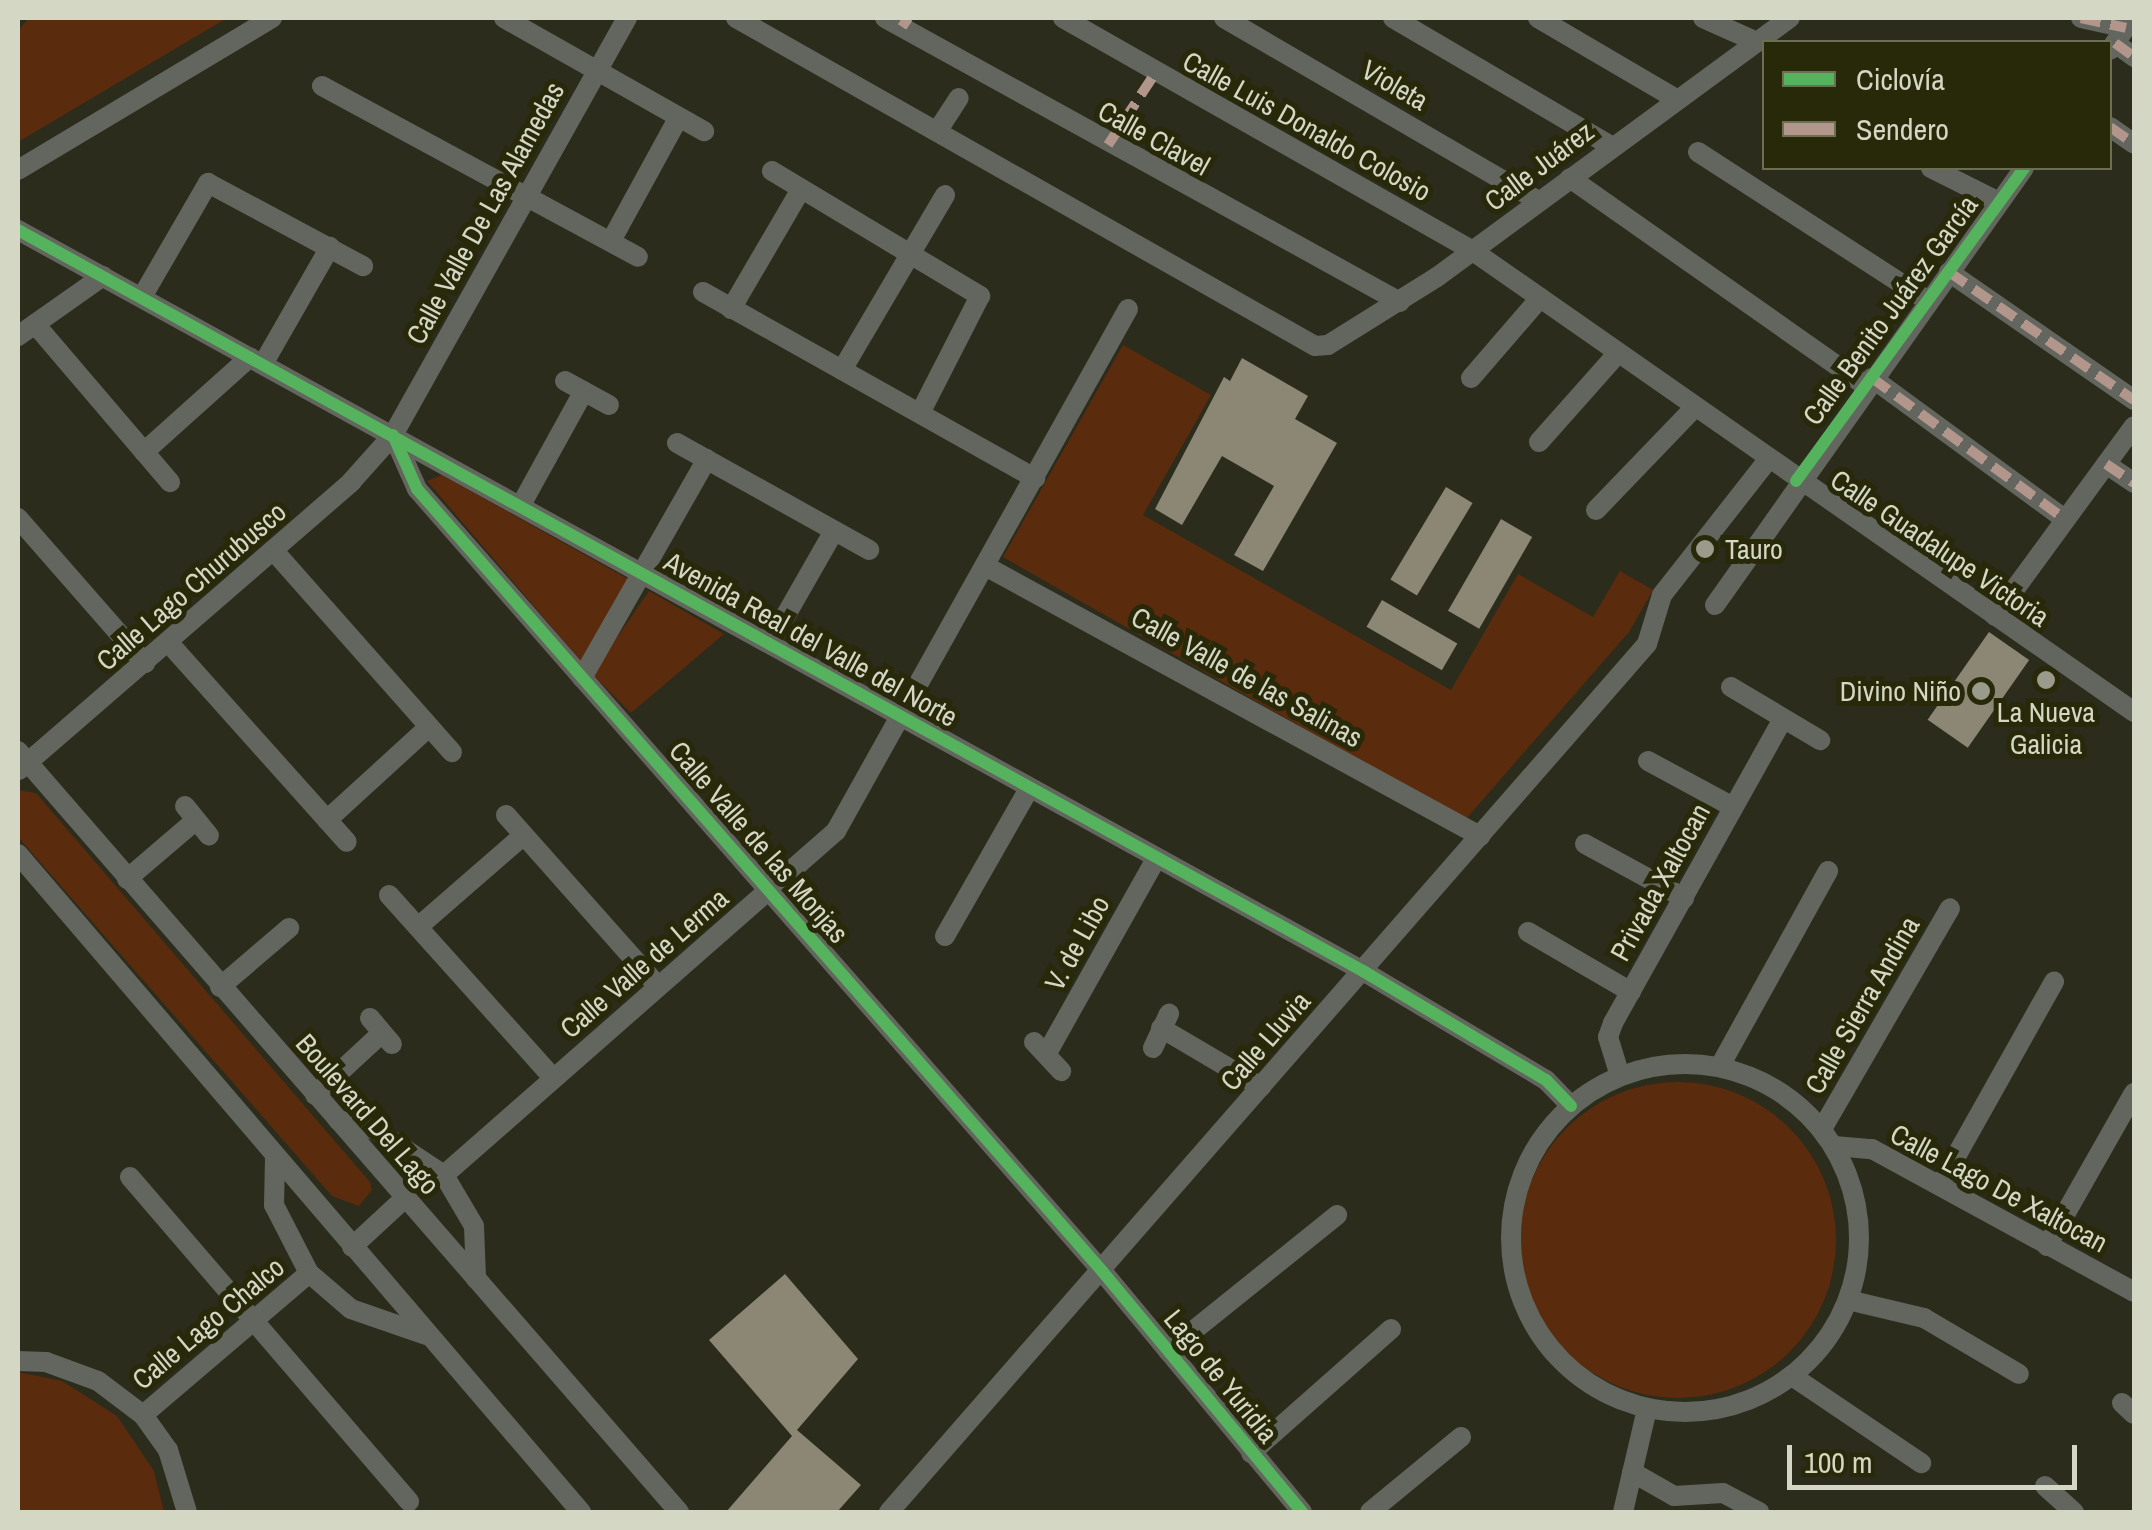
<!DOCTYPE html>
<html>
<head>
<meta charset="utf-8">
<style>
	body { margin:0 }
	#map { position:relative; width:2152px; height:1530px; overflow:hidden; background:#2b2c1b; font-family:"Archivo Narrow",sans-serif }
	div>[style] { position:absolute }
	.green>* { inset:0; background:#5b2b0e }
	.round { border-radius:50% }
	.building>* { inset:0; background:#8c8675; transform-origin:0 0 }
	.minor>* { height:20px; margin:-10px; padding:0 10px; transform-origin:10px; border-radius:10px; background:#62665e }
	.minor>.ring { margin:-10px; padding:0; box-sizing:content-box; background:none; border:20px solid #62665e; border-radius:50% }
	.quiet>* { height:10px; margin-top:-5px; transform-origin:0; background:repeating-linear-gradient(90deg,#b2968c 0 20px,transparent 0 30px) }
	.cycleway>* { height:12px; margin:-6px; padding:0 6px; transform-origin:6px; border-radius:6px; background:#56b35d }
	.dots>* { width:28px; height:28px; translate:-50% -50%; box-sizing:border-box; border:5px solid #272909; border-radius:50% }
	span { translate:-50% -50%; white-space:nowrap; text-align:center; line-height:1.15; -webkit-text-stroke:10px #272909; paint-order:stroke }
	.street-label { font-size:28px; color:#d5d7c5 }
	.poi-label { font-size:28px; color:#d5d7c5 }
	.left { translate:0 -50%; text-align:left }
	.right { translate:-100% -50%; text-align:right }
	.frame { position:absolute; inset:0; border:20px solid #d5d7c5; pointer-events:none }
	.legend { position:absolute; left:1762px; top:40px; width:350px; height:130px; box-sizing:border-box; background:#272909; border:2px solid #6d6f54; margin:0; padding:12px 18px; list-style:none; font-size:30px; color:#d5d7c5 }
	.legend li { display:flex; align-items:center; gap:20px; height:50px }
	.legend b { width:50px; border:2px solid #6d6f54 }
	.scale { position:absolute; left:1787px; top:1445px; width:290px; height:45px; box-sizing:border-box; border:5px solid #d5d7c5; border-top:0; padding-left:12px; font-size:30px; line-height:35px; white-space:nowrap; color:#d5d7c5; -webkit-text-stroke:8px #272909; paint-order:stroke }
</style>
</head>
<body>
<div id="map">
	<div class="green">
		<div style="clip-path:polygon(29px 18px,227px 18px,18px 142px,18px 31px)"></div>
		<div style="clip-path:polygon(1123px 345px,1211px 395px,1143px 515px,1451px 690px,1518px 574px,1593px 617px,1620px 571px,1653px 590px,1629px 632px,1465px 820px,1003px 557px)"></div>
		<div style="clip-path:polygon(442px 475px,628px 579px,581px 661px,427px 481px)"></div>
		<div style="clip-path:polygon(649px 591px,724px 634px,631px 713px,592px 674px)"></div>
		<div style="clip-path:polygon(18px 790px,36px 793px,370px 1182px,372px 1190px,359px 1206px,332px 1196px,18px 837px)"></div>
		<div class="round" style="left:1520px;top:1082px;width:316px;height:316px"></div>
		<div style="clip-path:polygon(18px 1372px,62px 1381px,117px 1416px,154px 1471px,164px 1512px,18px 1512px)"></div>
	</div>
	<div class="building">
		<div style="clip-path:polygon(1242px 358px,1308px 396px,1295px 419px,1337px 443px,1263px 571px,1234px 555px,1274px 486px,1222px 456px,1182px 525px,1155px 509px,1224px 377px,1230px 381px)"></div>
		<div style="left:1446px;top:487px;width:31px;height:108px;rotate:31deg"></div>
		<div style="left:1501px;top:519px;width:36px;height:106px;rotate:30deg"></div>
		<div style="left:1382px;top:600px;width:87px;height:31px;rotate:30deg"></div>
		<div style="left:1989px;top:632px;width:49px;height:107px;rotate:35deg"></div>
		<div style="clip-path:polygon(785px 1274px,858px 1359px,797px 1430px,861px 1485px,837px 1512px,726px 1512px,792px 1436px,709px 1340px)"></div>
	</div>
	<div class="minor">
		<div style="left:504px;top:18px;width:230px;rotate:29.5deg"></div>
		<div style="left:736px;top:18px;width:665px;rotate:29.53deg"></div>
		<div style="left:1315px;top:346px;width:13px;rotate:-4deg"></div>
		<div style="left:1328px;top:345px;width:128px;rotate:-32deg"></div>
		<div style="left:1437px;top:277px;width:438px;rotate:-36.3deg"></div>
		<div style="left:885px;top:18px;width:588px;rotate:28.87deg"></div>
		<div style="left:1063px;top:18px;width:472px;rotate:29.6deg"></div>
		<div style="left:1473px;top:251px;width:806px;rotate:34.89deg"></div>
		<div style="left:1224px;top:18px;width:363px;rotate:30.2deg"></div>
		<div style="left:1393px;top:18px;width:253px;rotate:30.4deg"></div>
		<div style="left:1538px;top:18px;width:160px;rotate:30.4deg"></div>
		<div style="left:1703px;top:18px;width:59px;rotate:24deg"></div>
		<div style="left:2081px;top:18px;width:46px;rotate:12.5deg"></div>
		<div style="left:2115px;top:43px;width:24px;rotate:36deg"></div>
		<div style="left:2110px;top:50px;width:38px;rotate:-55deg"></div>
		<div style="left:322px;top:86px;width:359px;rotate:28.4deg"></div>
		<div style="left:2110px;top:127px;width:29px;rotate:35deg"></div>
		<div style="left:938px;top:130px;width:38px;rotate:-57deg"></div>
		<div style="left:1698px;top:152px;width:274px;rotate:32.9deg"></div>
		<div style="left:1931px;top:168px;width:76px;rotate:26.6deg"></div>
		<div style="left:18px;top:170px;width:296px;rotate:-30.9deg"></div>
		<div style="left:772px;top:171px;width:243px;rotate:31deg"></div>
		<div style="left:980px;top:296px;width:131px;rotate:117.1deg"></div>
		<div style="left:1570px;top:178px;width:362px;rotate:35.1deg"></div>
		<div style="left:18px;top:230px;width:1536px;rotate:28.85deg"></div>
		<div style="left:1363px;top:971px;width:213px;rotate:30.8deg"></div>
		<div style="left:1546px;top:1080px;width:36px;rotate:46deg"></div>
		<div style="left:611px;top:241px;width:141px;rotate:-61.3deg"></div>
		<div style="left:1949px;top:272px;width:225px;rotate:34.7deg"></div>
		<div style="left:703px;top:292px;width:381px;rotate:29.3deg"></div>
		<div style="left:142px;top:297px;width:132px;rotate:-59.9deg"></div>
		<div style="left:208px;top:183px;width:176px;rotate:28.2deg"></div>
		<div style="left:731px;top:309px;width:139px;rotate:-59.7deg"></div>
		<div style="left:35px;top:324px;width:208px;rotate:49.5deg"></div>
		<div style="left:18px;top:336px;width:104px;rotate:-35.2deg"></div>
		<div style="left:263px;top:364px;width:135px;rotate:-60.2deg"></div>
		<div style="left:842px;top:370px;width:203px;rotate:-59.5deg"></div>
		<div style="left:1471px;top:378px;width:106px;rotate:-49.2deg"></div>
		<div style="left:1872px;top:378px;width:239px;rotate:36.2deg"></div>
		<div style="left:565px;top:381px;width:50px;rotate:28.6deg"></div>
		<div style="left:393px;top:435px;width:59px;rotate:66deg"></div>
		<div style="left:417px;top:489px;width:1040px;rotate:48.78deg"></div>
		<div style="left:1102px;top:1271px;width:313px;rotate:50.3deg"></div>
		<div style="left:1539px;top:442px;width:119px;rotate:-48.4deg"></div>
		<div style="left:677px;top:443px;width:220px;rotate:29.1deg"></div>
		<div style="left:144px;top:452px;width:142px;rotate:-41.9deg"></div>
		<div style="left:2106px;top:464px;width:34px;rotate:34deg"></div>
		<div style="left:521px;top:505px;width:130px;rotate:-61.1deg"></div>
		<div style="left:1596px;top:510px;width:141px;rotate:-46.1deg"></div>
		<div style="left:18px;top:518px;width:193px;rotate:48.8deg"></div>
		<div style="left:273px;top:550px;width:270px;rotate:48.5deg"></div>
		<div style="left:987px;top:567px;width:562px;rotate:28.62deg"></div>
		<div style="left:1715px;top:605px;width:535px;rotate:-54.74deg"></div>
		<div style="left:1995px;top:616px;width:235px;rotate:-53.8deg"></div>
		<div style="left:168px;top:642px;width:268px;rotate:48.2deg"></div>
		<div style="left:770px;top:643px;width:129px;rotate:-60.3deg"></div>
		<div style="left:582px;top:678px;width:252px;rotate:-60.3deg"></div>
		<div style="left:1731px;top:687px;width:104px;rotate:30.8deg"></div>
		<div style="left:18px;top:751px;width:1008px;rotate:49.02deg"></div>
		<div style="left:1648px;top:761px;width:97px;rotate:28.4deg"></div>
		<div style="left:19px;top:770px;width:440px;rotate:-40.9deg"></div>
		<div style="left:351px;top:482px;width:63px;rotate:-48.2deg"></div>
		<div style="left:393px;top:435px;width:478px;rotate:-60.7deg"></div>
		<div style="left:185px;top:806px;width:38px;rotate:51deg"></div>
		<div style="left:506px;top:815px;width:229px;rotate:48.4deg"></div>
		<div style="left:327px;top:820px;width:138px;rotate:-42.4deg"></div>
		<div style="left:1585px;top:844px;width:113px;rotate:28.6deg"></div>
		<div style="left:18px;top:854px;width:866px;rotate:49.45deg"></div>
		<div style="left:127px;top:879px;width:91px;rotate:-40.5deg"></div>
		<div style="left:389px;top:895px;width:246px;rotate:48.1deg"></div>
		<div style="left:418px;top:927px;width:140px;rotate:-41deg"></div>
		<div style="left:1528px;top:932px;width:119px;rotate:30.2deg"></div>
		<div style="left:945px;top:936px;width:169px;rotate:-60.3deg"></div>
		<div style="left:220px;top:987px;width:91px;rotate:-40.5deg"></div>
		<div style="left:370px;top:1018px;width:34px;rotate:50deg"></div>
		<div style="left:1161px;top:1028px;width:116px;rotate:30.5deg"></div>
		<div style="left:1034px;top:1042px;width:40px;rotate:47deg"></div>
		<div style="left:1153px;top:1048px;width:38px;rotate:-65deg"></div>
		<div style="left:1047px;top:1053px;width:223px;rotate:-60.7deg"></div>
		<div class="ring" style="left:1511px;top:1064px;width:328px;height:328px"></div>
		<div style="left:1720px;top:1066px;width:223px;rotate:-61deg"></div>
		<div style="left:1620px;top:1076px;width:41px;rotate:-107.1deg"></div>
		<div style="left:1608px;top:1037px;width:15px;rotate:-70deg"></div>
		<div style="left:1613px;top:1023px;width:348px;rotate:-60.8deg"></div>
		<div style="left:315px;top:1095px;width:91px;rotate:-42.8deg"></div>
		<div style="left:338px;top:1120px;width:39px;rotate:15deg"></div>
		<div style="left:376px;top:1130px;width:82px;rotate:33.5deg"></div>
		<div style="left:444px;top:1175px;width:59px;rotate:59.5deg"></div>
		<div style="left:474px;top:1226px;width:53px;rotate:87.8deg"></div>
		<div style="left:1822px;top:1129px;width:255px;rotate:-59.9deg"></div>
		<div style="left:1834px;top:1146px;width:38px;rotate:5deg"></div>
		<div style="left:1872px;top:1149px;width:298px;rotate:28.6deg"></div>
		<div style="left:275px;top:1158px;width:47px;rotate:91.2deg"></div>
		<div style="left:274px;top:1205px;width:76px;rotate:62.8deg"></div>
		<div style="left:309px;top:1273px;width:55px;rotate:40.6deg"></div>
		<div style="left:351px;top:1309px;width:79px;rotate:19.1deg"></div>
		<div style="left:444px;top:1175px;width:522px;rotate:-41.27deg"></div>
		<div style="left:836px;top:831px;width:598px;rotate:-60.78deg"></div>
		<div style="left:130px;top:1177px;width:428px;rotate:49.3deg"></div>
		<div style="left:1941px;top:1183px;width:231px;rotate:-60.7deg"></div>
		<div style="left:2047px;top:1246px;width:176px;rotate:-60.4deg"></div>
		<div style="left:352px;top:1247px;width:72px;rotate:-42.8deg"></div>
		<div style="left:1848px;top:1300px;width:78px;rotate:13.3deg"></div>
		<div style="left:1924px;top:1318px;width:110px;rotate:30.5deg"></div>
		<div style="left:1168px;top:1351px;width:217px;rotate:-38.8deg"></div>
		<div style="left:18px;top:1361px;width:28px;rotate:2deg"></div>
		<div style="left:46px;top:1362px;width:55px;rotate:20.1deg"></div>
		<div style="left:98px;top:1381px;width:56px;rotate:37.1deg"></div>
		<div style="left:143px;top:1415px;width:43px;rotate:54.5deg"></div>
		<div style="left:168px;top:1450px;width:65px;rotate:73deg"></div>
		<div style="left:1792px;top:1376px;width:156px;rotate:34deg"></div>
		<div style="left:2122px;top:1403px;width:16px;rotate:43deg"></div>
		<div style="left:143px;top:1415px;width:218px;rotate:-40.5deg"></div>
		<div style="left:1251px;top:1453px;width:187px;rotate:-41.5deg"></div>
		<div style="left:1632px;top:1472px;width:48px;rotate:29.7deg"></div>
		<div style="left:1674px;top:1496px;width:49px;rotate:-3.5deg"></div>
		<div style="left:1723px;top:1493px;width:41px;rotate:27.8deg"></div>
		<div style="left:2045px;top:1486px;width:39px;rotate:42deg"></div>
		<div style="left:889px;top:1512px;width:1152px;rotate:-48.87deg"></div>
		<div style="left:1647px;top:644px;width:51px;rotate:-73deg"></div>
		<div style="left:1662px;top:595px;width:172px;rotate:-51.9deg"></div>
		<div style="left:1370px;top:1512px;width:118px;rotate:-39.5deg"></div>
		<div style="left:1623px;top:1512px;width:106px;rotate:-76.9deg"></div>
	</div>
	<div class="quiet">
		<div style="left:2081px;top:18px;width:46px;rotate:12.5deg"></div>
		<div style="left:902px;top:27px;width:11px;rotate:-56deg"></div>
		<div style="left:2115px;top:43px;width:24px;rotate:36deg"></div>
		<div style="left:2110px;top:127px;width:29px;rotate:35deg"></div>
		<div style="left:1108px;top:145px;width:87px;rotate:-56.7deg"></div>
		<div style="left:1949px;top:272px;width:225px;rotate:34.7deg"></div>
		<div style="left:1872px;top:378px;width:239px;rotate:36.2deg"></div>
		<div style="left:2106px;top:464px;width:34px;rotate:34deg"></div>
	</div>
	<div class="cycleway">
		<div style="left:18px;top:230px;width:1536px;rotate:28.85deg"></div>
		<div style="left:1363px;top:971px;width:213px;rotate:30.8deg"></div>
		<div style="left:1546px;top:1080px;width:36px;rotate:46deg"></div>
		<div style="left:393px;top:435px;width:59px;rotate:66deg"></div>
		<div style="left:417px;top:489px;width:1040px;rotate:48.78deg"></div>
		<div style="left:1102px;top:1271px;width:313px;rotate:50.3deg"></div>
		<div style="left:1796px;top:481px;width:387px;rotate:-53.9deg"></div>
	</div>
	<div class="dots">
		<div style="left:1705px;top:549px;background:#9a9b8a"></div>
		<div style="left:2046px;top:680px;background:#9a9b8a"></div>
		<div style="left:1981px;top:691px;background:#9a9b8a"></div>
	</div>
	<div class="street-label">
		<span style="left:1395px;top:85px;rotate:30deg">Violeta</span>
		<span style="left:1307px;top:126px;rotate:29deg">Calle Luis Donaldo Colosio</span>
		<span style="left:1154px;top:138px;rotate:29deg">Calle Clavel</span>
		<span style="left:1539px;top:166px;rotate:-37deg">Calle Juárez</span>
		<span style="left:485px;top:213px;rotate:-61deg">Calle Valle De Las Alamedas</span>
		<span style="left:1890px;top:310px;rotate:-54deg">Calle Benito Juárez García</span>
		<span style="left:1940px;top:548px;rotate:34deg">Calle Guadalupe Victoria</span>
		<span style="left:191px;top:586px;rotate:-41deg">Calle Lago Churubusco</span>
		<span style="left:811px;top:639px;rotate:29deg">Avenida Real del Valle del Norte</span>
		<span style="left:1247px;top:677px;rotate:29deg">Calle Valle de las Salinas</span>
		<span style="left:759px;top:842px;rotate:49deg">Calle Valle de las Monjas</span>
		<span style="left:1660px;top:882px;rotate:-61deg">Privada Xaltocan</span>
		<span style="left:1077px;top:943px;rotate:-61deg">V. de Libo</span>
		<span style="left:644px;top:963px;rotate:-41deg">Calle Valle de Lerma</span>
		<span style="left:1862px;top:1005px;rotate:-60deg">Calle Sierra Andina</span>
		<span style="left:1265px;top:1041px;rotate:-49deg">Calle Lluvia</span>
		<span style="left:368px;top:1114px;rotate:49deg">Boulevard Del Lago</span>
		<span style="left:1999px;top:1188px;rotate:28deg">Calle Lago De Xaltocan</span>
		<span style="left:208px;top:1323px;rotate:-40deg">Calle Lago Chalco</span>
		<span style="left:1221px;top:1376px;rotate:51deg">Lago de Yuridia</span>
	</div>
	<div class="poi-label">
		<span class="left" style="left:1725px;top:549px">Tauro</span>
		<span class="right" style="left:1961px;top:691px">Divino Niño</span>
		<span style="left:2046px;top:728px">La Nueva<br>Galicia</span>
	</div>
	<div class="frame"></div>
	<ul class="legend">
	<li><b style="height:12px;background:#56b35d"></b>Ciclovía</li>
	<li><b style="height:12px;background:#b2968c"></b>Sendero</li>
	</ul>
	<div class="scale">100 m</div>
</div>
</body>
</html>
